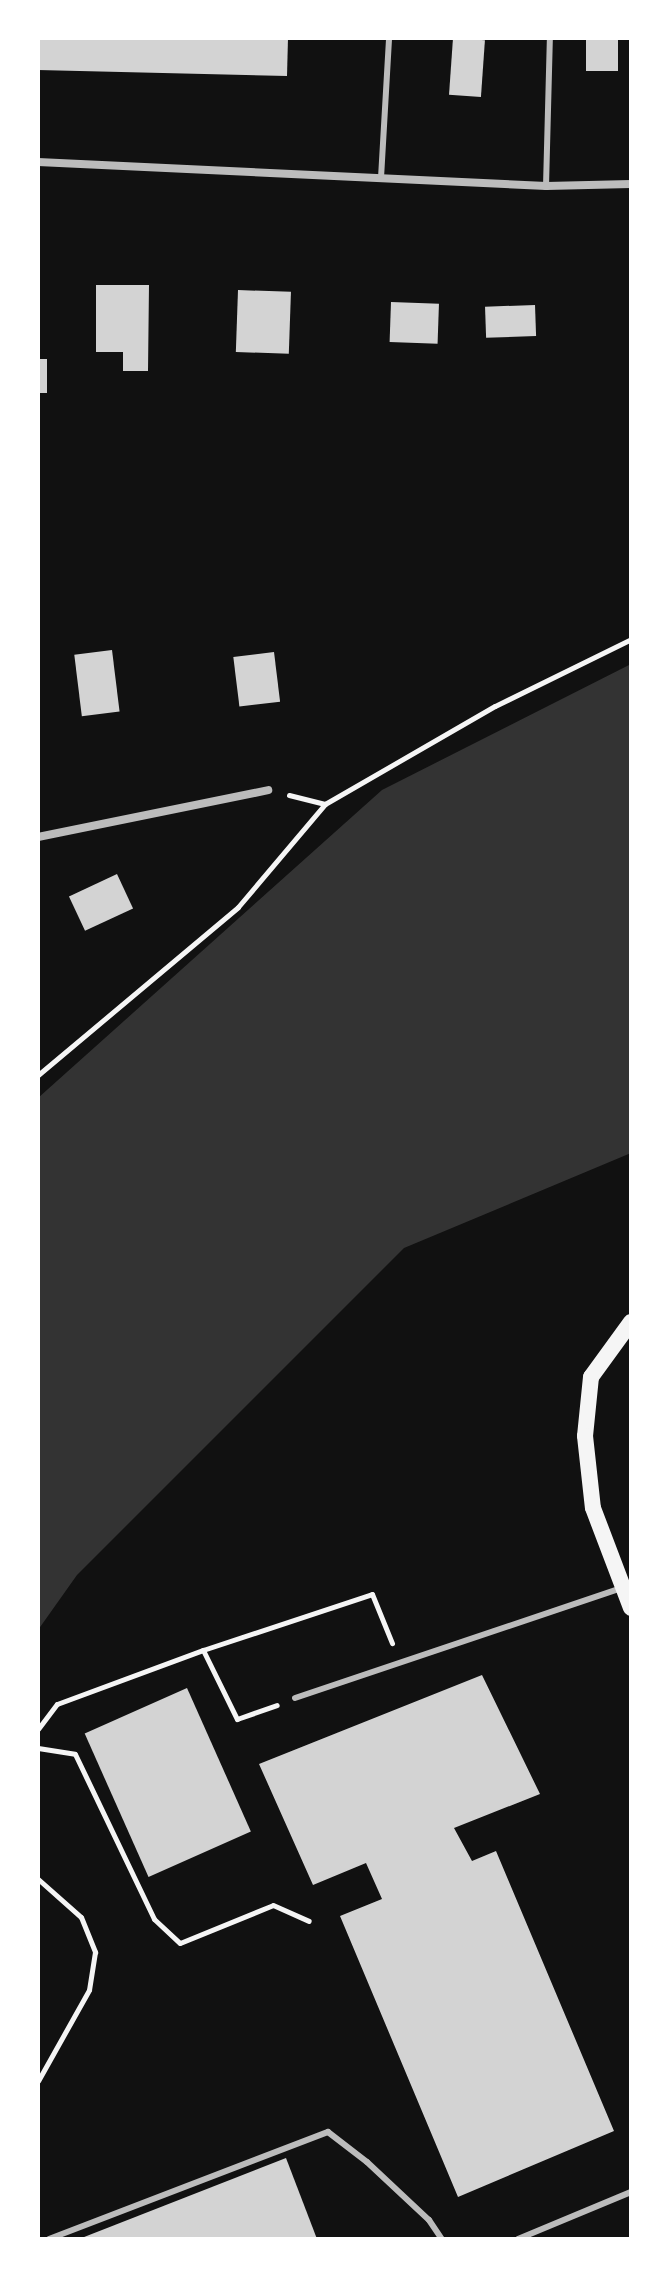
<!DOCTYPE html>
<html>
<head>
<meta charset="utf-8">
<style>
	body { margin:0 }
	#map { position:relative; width:669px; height:2277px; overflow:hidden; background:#111; font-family:"Playfair Display",serif }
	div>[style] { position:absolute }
	.water>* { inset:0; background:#333 }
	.building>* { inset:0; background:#d3d3d3; transform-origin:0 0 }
	.path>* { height:5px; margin:-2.5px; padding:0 2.5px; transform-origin:2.5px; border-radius:2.5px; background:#f5f5f5 }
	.service>* { height:6px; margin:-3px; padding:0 3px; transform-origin:3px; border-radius:3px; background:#bcbcbc }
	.minor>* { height:8px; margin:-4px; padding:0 4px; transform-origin:4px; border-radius:4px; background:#bcbcbc }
	.secondary>* { height:16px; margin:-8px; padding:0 8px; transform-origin:8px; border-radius:8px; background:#f5f5f5 }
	span { translate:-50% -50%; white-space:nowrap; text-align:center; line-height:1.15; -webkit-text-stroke:6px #fff; paint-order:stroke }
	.frame { position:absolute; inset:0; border:40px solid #fff; pointer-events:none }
</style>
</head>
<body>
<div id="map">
	<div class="water">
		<div style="clip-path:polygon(631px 664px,631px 1153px,404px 1248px,77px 1575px,38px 1630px,38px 1098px,382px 790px)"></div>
	</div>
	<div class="building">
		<div style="clip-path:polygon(38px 38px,288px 38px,287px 76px,38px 70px)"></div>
		<div style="left:453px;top:38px;width:32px;height:57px;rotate:4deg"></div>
		<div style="left:586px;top:38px;width:32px;height:33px"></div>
		<div style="clip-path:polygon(96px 285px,149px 285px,148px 371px,123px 371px,123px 352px,96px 352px)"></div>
		<div style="left:238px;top:290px;width:53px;height:62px;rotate:2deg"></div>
		<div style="left:391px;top:302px;width:48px;height:40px;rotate:2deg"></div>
		<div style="left:535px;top:305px;width:31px;height:50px;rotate:88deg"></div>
		<div style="left:38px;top:359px;width:9px;height:34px"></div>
		<div style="left:112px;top:650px;width:62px;height:38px;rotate:83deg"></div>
		<div style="left:274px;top:652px;width:50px;height:41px;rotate:83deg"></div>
		<div style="left:117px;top:874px;width:38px;height:53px;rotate:65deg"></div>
		<div style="clip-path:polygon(482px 1675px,540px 1794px,454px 1828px,472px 1861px,496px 1851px,614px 2131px,458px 2197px,340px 1916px,382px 1899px,366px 1863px,313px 1885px,259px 1764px)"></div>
		<div style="left:187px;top:1688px;width:157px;height:112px;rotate:66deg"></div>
		<div style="clip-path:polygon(286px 2158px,317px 2239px,79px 2239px)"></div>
	</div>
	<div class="path">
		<div style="left:289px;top:795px;width:37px;rotate:14deg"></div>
		<div style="left:38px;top:1075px;width:261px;rotate:-40deg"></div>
		<div style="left:238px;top:907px;width:135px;rotate:-49.8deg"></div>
		<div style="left:325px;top:804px;width:196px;rotate:-30deg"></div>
		<div style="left:495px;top:706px;width:152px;rotate:-26.2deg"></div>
		<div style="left:203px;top:1650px;width:178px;rotate:-18.3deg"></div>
		<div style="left:372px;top:1594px;width:53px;rotate:67.8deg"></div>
		<div style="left:38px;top:1729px;width:31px;rotate:-53deg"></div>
		<div style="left:57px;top:1704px;width:156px;rotate:-20.3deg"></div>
		<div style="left:203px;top:1650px;width:77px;rotate:63.8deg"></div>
		<div style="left:237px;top:1719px;width:42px;rotate:-19.3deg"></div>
		<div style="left:38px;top:1748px;width:37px;rotate:9deg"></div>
		<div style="left:75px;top:1754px;width:183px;rotate:64.4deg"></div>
		<div style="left:154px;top:1919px;width:35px;rotate:43deg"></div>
		<div style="left:180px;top:1943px;width:100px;rotate:-22.2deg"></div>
		<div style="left:273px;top:1905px;width:39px;rotate:24deg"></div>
		<div style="left:38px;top:1879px;width:57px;rotate:41.5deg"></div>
		<div style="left:81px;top:1917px;width:38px;rotate:68deg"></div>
		<div style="left:95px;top:1952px;width:38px;rotate:99deg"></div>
		<div style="left:89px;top:1990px;width:104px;rotate:119.3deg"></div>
	</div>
	<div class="service">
		<div style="left:381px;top:178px;width:140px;rotate:-86.7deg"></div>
		<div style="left:546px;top:186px;width:148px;rotate:-88.5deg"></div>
		<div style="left:295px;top:1698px;width:345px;rotate:-18.6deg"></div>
		<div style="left:49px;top:2239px;width:299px;rotate:-21deg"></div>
		<div style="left:328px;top:2132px;width:49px;rotate:37.6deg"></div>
		<div style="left:367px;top:2162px;width:85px;rotate:43.1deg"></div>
		<div style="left:429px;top:2220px;width:23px;rotate:56deg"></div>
		<div style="left:518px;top:2239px;width:122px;rotate:-22.6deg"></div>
	</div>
	<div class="minor">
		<div style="left:38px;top:162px;width:509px;rotate:2.7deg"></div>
		<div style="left:546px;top:186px;width:85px;rotate:-1.3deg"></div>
		<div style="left:38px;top:837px;width:235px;rotate:-11.5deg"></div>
	</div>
	<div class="secondary">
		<div style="left:631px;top:1322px;width:68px;rotate:126deg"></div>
		<div style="left:591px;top:1377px;width:59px;rotate:95.8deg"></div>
		<div style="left:585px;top:1436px;width:72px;rotate:83.7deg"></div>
		<div style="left:593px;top:1508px;width:107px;rotate:69.2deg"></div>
	</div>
	<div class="frame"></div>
</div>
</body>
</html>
